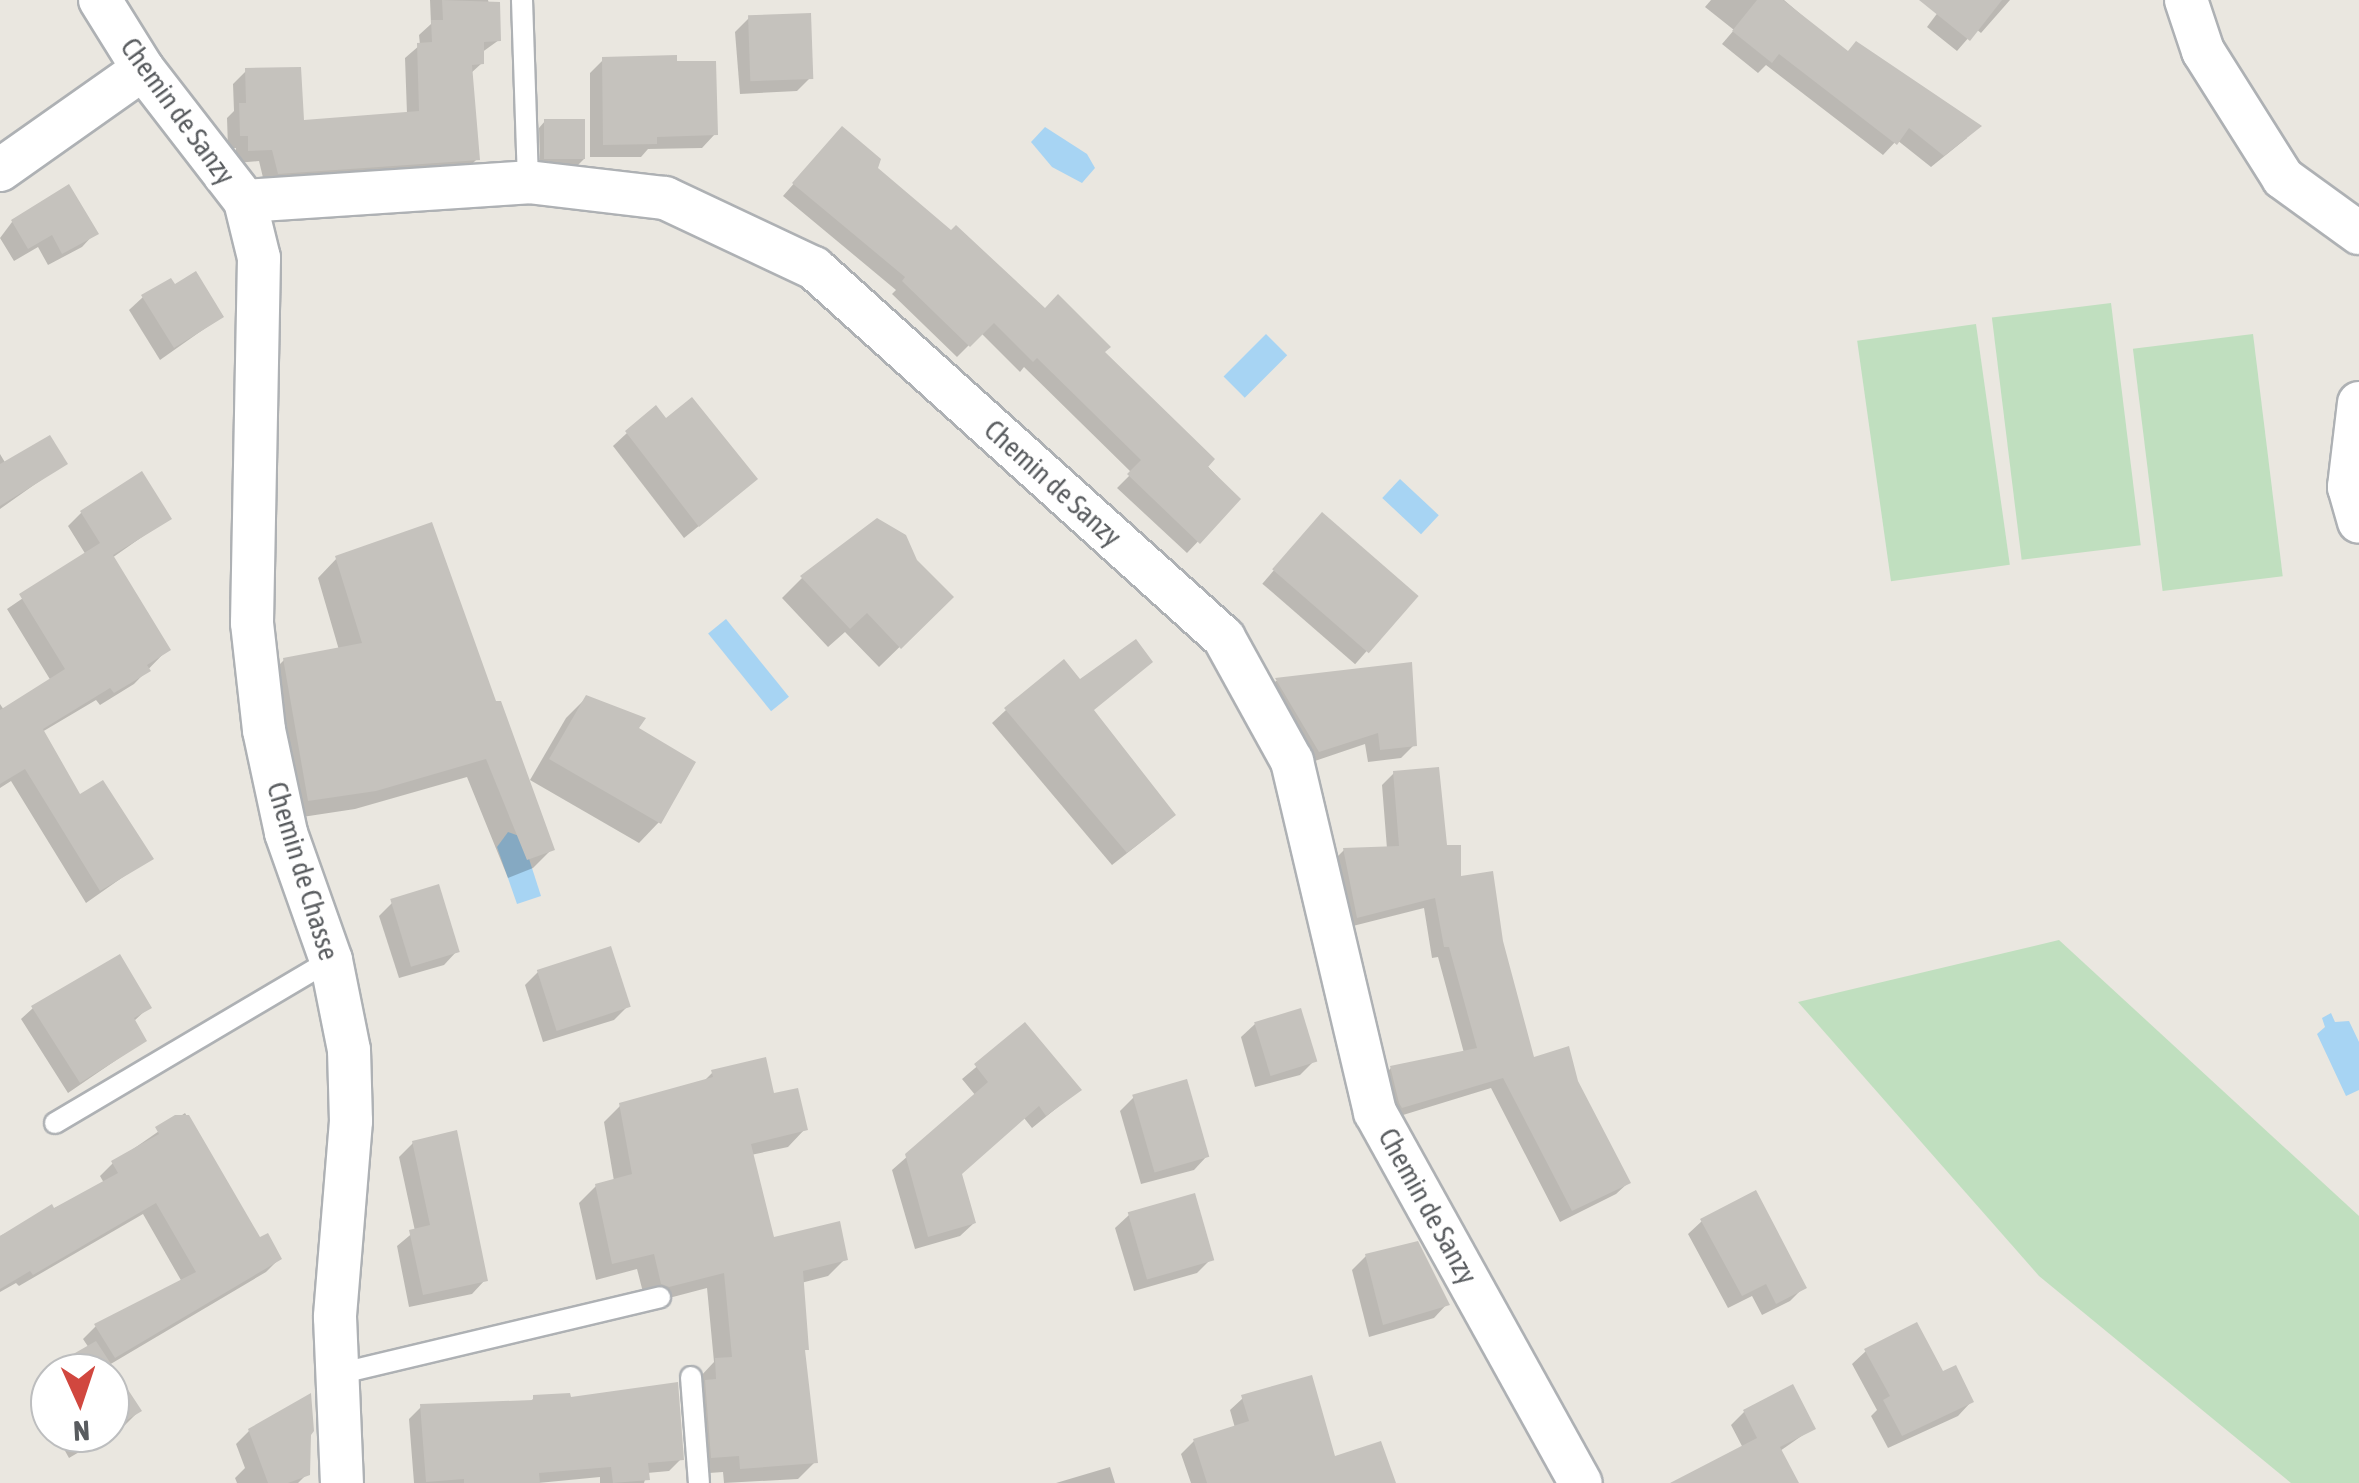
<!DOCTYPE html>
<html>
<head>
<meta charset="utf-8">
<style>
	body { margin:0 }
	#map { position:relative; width:2359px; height:1483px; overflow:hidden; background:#eae7e0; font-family:"Asap Condensed",sans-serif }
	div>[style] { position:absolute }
	.green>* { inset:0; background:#c0dfbf; transform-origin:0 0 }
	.water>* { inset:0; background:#a7d4f3; transform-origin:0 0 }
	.shadow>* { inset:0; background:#0003; transform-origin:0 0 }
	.building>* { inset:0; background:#c5c2bd; transform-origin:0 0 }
	.roads { filter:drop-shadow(2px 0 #aeb1b4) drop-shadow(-2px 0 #aeb1b4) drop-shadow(0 2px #aeb1b4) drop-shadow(0 -2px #aeb1b4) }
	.lane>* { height:20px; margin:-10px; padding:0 10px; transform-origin:10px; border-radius:10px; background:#fff }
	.street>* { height:42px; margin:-21px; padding:0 21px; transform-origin:21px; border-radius:21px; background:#fff }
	span { translate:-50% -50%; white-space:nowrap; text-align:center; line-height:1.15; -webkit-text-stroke:10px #fff; paint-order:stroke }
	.street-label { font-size:28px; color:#595c5f }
	.north { position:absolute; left:30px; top:1353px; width:100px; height:100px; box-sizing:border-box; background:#fff; border:2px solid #bdbebf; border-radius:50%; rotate:177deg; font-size:28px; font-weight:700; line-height:40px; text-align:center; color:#595c5f }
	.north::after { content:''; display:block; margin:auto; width:35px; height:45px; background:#d1473f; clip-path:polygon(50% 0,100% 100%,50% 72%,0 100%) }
</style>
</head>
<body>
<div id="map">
	<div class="green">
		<div style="left:2111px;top:303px;width:244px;height:120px;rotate:83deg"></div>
		<div style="left:1976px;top:324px;width:243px;height:120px;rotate:82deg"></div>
		<div style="left:2253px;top:334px;width:244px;height:121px;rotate:83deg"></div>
		<div style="clip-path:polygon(2059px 940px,2359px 1216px,2359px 1483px,2291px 1483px,2039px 1276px,1798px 1002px)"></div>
	</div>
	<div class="water">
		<div style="clip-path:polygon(1045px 127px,1087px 154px,1095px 168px,1082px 183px,1052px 167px,1031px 142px)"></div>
		<div style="left:1266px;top:334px;width:30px;height:60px;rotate:45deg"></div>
		<div style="left:1400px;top:479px;width:53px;height:26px;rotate:43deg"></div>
		<div style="left:726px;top:619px;width:100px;height:23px;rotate:51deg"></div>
		<div style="clip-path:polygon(508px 832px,522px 837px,541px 896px,517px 904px,497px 847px)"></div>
		<div style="clip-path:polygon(2331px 1013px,2335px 1022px,2349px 1021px,2359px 1042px,2359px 1090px,2346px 1096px,2317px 1034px,2325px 1027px,2322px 1018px)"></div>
	</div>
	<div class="shadow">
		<div style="clip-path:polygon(430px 0,488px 0,499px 40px,481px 53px,482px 63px,470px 74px,477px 159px,464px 172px,265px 186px,259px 161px,236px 163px,236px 148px,228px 148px,227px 118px,234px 111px,233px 84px,246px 71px,301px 123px,407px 114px,405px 58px,420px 45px,419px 35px,431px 24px)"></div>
		<div style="clip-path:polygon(1711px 0,1784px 0,1847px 54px,1967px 138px,1931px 167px,1897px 140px,1883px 155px,1766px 65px,1758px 73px,1722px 44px,1734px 30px,1705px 7px)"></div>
		<div style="clip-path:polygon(1941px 0,2010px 0,1981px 33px,1976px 29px,1957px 51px,1927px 27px,1945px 3px)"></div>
		<div style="clip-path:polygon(749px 18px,810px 78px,797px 91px,740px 94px,735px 32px)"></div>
		<div style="clip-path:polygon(603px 60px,715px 134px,702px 148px,648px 149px,641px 157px,590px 157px,590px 73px)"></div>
		<div style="clip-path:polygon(545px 121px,584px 159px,578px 165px,540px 164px,539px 128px)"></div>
		<div style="clip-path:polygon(831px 141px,876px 169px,1045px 311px,1102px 352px,1238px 499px,1187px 553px,1117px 488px,1132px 473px,1024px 367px,1020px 372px,981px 333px,957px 357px,892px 294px,896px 290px,783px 196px)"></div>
		<div style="clip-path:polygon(12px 222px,95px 233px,82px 247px,48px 265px,38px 247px,14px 261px,0 238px)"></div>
		<div style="clip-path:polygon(143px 297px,221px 317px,160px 360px,129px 310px)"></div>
		<div style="clip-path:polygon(627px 433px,741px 492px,684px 538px,613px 446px)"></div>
		<div style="clip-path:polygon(0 454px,6px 464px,65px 463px,0 509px)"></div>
		<div style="clip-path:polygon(81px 513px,169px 518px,112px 558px,168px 649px,134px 684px,100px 705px,96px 700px,42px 732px,79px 797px,150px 858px,86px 903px,11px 781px,0 788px,0 704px,4px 710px,51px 681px,7px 609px,86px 555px,68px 526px)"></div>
		<div style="left:1322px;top:515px;width:123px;height:91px;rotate:41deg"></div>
		<div style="clip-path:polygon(337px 558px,494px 704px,552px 849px,533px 868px,508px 878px,467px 777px,355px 809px,289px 819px,265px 679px,284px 660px,339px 650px,318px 578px)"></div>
		<div style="clip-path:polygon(915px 561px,951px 597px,879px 667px,845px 632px,828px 647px,782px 598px,802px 578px)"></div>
		<div style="clip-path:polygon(1410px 664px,1414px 745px,1401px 758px,1368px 762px,1365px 744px,1306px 764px,1264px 693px,1276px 681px)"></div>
		<div style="clip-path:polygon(586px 698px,659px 822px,639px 843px,530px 780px,566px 718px)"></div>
		<div style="clip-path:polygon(1006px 710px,1092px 711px,1159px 828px,1112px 865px,992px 723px)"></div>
		<div style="clip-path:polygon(1394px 773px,1501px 942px,1532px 1060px,1576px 1082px,1628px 1183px,1616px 1194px,1560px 1222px,1491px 1088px,1390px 1119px,1379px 1080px,1391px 1068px,1464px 1053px,1438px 957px,1432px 958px,1424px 908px,1345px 928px,1332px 862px,1344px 850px,1387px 849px,1382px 785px)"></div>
		<div style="clip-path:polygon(393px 902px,457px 951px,444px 965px,399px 978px,379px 916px)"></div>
		<div style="clip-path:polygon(538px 972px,628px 1006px,614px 1020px,543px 1042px,525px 985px)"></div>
		<div style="clip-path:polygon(149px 1007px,133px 1022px,144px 1041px,68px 1093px,21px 1019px,33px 1008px)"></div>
		<div style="clip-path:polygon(1255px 1024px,1314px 1061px,1300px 1075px,1255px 1087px,1241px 1037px)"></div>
		<div style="clip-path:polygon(1025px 1026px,1079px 1090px,1032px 1128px,1024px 1118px,960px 1174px,974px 1223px,960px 1236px,915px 1249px,892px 1170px,976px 1096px,962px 1079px)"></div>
		<div style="clip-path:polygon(713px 1072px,772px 1096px,805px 1129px,788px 1147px,751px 1155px,772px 1240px,845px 1259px,828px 1276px,801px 1283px,806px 1349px,803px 1353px,815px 1462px,798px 1479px,724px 1483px,723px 1472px,695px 1474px,699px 1378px,714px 1362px,707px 1288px,650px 1303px,645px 1300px,637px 1269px,596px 1280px,579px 1203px,596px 1186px,614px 1181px,604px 1122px,621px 1105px,702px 1083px)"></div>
		<div style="clip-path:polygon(1134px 1097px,1207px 1156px,1194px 1170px,1141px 1184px,1120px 1111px)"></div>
		<div style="clip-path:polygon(185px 1113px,259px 1240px,279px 1259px,266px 1272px,109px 1365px,139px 1411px,125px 1425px,69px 1458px,55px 1433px,110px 1433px,110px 1373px,53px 1373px,89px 1348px,83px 1339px,96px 1326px,182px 1282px,143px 1214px,19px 1286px,16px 1283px,0 1292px,0 1236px,104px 1183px,100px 1176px,113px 1163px)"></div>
		<div style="clip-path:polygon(413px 1143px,485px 1280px,472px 1294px,409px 1307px,397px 1246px,415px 1231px,399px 1157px)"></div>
		<div style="clip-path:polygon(1129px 1215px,1211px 1259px,1197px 1273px,1134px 1291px,1115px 1228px)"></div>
		<div style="clip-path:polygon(1702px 1221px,1804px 1287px,1790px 1301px,1762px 1315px,1752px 1296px,1728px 1308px,1688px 1234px)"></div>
		<div style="clip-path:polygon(1366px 1256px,1447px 1304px,1434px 1318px,1369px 1337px,1352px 1270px)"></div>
		<div style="clip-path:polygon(1866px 1351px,1942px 1375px,1971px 1402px,1958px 1416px,1888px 1448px,1871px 1416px,1877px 1410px,1852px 1364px)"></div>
		<div style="clip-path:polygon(1792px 1388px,1813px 1428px,1780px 1451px,1796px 1483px,1686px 1483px,1743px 1448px,1731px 1425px,1744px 1412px)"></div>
		<div style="clip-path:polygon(534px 1398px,568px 1399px,681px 1459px,669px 1471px,647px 1473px,644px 1483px,600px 1483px,600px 1477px,538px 1483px,414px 1483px,409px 1419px,421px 1407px,530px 1402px)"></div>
		<div style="clip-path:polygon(1243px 1398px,1333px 1459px,1393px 1483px,1191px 1483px,1181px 1454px,1194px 1441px,1235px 1428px,1230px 1410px)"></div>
		<div style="clip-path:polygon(249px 1431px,308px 1434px,307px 1474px,298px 1483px,237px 1483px,235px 1478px,245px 1468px,236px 1444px)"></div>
		<div style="clip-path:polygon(1110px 1467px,1115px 1483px,1056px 1483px)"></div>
	</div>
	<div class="building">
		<div style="clip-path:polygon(442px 0,500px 2px,501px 41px,484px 42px,484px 64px,472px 65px,480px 160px,278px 174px,272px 150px,248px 151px,248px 136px,240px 136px,239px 103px,246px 103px,245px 68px,301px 67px,304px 120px,419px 111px,417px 43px,432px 42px,431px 20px,443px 20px)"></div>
		<div style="clip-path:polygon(1757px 0,1783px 0,1848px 51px,1856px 41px,1982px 126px,1944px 156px,1909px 128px,1897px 145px,1779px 54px,1772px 63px,1732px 31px)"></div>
		<div style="clip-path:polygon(1919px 0,2002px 0,1970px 41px)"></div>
		<div style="left:811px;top:13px;width:66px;height:63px;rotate:88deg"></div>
		<div style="clip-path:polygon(677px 55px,677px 61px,716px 61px,718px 135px,657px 137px,657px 144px,603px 145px,602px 57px)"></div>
		<div style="left:544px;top:119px;width:41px;height:40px"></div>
		<div style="clip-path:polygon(842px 126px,881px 159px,878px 168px,951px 230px,956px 225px,1045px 308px,1058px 294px,1111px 347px,1105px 352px,1215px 459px,1208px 467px,1241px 499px,1200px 544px,1127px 474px,1141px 460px,1037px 358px,1033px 362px,994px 323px,970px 347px,902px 281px,905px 277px,792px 183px)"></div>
		<div style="clip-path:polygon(69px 184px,99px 234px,62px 254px,52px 235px,28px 249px,11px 220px)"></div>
		<div style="clip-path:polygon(196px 271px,224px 317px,174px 348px,141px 295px,171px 278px,175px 284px)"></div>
		<div style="clip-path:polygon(692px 397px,758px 479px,699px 527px,625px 431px,656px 405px,666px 418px)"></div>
		<div style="clip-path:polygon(50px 435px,68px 464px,0 506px,0 464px)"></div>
		<div style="clip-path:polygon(142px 471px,172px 519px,113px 555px,171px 650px,147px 665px,151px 671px,114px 693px,110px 688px,43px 729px,80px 794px,103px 780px,154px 859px,100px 891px,25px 769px,0 784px,0 710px,65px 669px,19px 594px,100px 543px,80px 511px)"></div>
		<div style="left:1322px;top:512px;width:128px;height:76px;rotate:41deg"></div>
		<div style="clip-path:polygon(877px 518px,906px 535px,917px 560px,954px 597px,901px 649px,867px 613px,850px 629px,800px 576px)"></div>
		<div style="clip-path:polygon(432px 522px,496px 701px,501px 701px,555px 850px,527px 860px,486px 759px,376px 791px,308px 801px,283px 658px,362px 643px,335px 556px)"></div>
		<div style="clip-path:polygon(1136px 639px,1153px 662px,1094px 710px,1176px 815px,1127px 853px,1004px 708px,1064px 659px,1080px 679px)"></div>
		<div style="clip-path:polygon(1412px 662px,1417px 746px,1380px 750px,1378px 733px,1319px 752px,1275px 678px)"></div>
		<div style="clip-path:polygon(586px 695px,646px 718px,639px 728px,696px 762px,661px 824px,549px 759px)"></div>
		<div style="clip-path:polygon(1439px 767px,1447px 845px,1461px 845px,1461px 876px,1493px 871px,1503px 941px,1534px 1057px,1569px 1046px,1578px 1081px,1631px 1183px,1572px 1211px,1503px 1078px,1402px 1108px,1399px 1103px,1390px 1066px,1477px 1048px,1449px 947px,1444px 947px,1435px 898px,1357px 918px,1343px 848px,1399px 846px,1393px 771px)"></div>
		<div style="left:439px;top:884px;width:71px;height:51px;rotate:73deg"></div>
		<div style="left:611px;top:946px;width:64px;height:78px;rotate:72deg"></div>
		<div style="clip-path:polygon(120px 954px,152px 1008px,134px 1018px,147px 1041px,80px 1083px,31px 1006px)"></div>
		<div style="left:1301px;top:1008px;width:56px;height:49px;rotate:73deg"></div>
		<div style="clip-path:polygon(1025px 1022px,1082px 1090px,1046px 1116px,1039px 1106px,962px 1174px,976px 1223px,928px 1237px,905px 1154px,988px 1082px,974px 1064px)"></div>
		<div style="clip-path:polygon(766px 1057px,774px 1093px,798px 1088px,808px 1130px,751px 1144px,774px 1237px,840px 1221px,848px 1260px,803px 1271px,809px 1350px,805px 1350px,818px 1463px,740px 1469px,739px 1456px,711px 1458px,705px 1380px,716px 1379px,715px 1358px,732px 1357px,724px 1273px,669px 1287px,661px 1284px,654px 1254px,612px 1264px,595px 1184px,632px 1174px,619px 1103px,713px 1077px,711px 1070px)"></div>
		<div style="left:1187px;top:1079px;width:81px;height:57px;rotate:74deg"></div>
		<div style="clip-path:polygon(175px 1115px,189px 1115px,260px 1237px,268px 1233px,282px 1259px,115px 1358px,94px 1324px,196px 1272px,156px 1203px,33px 1275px,30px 1271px,0 1289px,0 1236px,52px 1204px,54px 1208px,118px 1173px,111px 1161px,159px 1134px,155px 1127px)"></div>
		<div style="clip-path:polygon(457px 1130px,488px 1281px,423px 1295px,409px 1230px,430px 1225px,412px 1141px)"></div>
		<div style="clip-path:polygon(1756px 1190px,1807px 1288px,1776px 1304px,1766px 1284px,1742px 1296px,1700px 1219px)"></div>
		<div style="left:1195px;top:1193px;width:70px;height:70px;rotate:74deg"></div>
		<div style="clip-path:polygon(1418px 1241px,1450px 1305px,1383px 1325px,1365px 1254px)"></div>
		<div style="clip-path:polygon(1917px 1322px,1943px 1371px,1956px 1365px,1974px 1402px,1902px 1436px,1883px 1400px,1890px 1396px,1864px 1349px)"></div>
		<div style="clip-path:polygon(96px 1341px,142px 1411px,110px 1430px,110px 1373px,69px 1373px,61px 1361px)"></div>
		<div style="clip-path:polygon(1312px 1375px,1335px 1456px,1381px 1441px,1396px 1483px,1207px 1483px,1193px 1439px,1249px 1421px,1241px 1395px)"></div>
		<div style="clip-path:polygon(678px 1382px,684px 1460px,648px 1463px,650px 1480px,613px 1483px,611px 1467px,539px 1473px,540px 1483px,464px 1483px,464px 1479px,426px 1482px,420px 1404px,533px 1400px,533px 1395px,570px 1393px,571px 1397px)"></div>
		<div style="clip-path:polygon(1793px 1384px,1816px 1429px,1780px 1447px,1799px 1483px,1670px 1483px,1757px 1438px,1743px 1410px)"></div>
		<div style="clip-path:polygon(311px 1393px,314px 1431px,311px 1435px,310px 1475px,288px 1483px,268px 1483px,248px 1429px)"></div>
	</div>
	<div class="roads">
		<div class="lane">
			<div style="left:522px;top:0;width:182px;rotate:88.1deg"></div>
			<div style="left:55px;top:1123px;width:321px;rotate:-30.6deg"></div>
			<div style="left:338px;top:1374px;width:331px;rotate:-13.4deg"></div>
			<div style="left:691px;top:1377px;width:106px;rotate:85.7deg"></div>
		</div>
		<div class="street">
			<div style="left:100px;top:0;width:81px;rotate:58.1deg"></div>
			<div style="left:143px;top:69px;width:167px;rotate:52.3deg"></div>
			<div style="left:245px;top:201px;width:284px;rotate:-3.8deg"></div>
			<div style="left:528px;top:182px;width:138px;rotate:6.7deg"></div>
			<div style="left:665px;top:198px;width:165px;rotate:25.2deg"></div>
			<div style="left:814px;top:268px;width:552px;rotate:42.06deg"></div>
			<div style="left:1224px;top:638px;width:141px;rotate:61.1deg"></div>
			<div style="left:1292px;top:761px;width:361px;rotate:76.7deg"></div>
			<div style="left:1375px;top:1112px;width:424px;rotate:61deg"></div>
			<div style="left:2186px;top:0;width:54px;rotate:71.6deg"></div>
			<div style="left:2203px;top:51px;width:150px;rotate:57.8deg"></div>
			<div style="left:2283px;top:178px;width:94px;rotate:35.9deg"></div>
			<div style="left:0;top:170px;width:175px;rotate:-35.2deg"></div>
			<div style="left:245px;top:201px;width:59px;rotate:76.2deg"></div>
			<div style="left:259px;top:258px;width:365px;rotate:91.1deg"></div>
			<div style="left:252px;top:623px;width:108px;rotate:83.6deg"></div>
			<div style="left:264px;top:730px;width:105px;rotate:77.9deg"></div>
			<div style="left:286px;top:833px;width:135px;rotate:70.5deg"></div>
			<div style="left:331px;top:960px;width:92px;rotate:78.7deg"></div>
			<div style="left:349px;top:1050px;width:71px;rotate:88.4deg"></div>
			<div style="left:351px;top:1121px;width:197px;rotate:94.7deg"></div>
			<div style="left:335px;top:1317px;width:166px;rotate:87.6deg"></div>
			<div style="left:2359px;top:403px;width:85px;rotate:96.8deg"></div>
			<div style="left:2349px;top:487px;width:36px;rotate:74deg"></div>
		</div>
	</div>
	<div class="street-label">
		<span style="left:178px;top:111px;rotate:54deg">Chemin de Sanzy</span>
		<span style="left:1053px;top:483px;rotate:42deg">Chemin de Sanzy</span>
		<span style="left:303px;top:871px;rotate:73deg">Chemin de Chasse</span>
		<span style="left:1428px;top:1206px;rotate:61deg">Chemin de Sanzy</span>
	</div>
	<div class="north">N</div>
</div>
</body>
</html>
